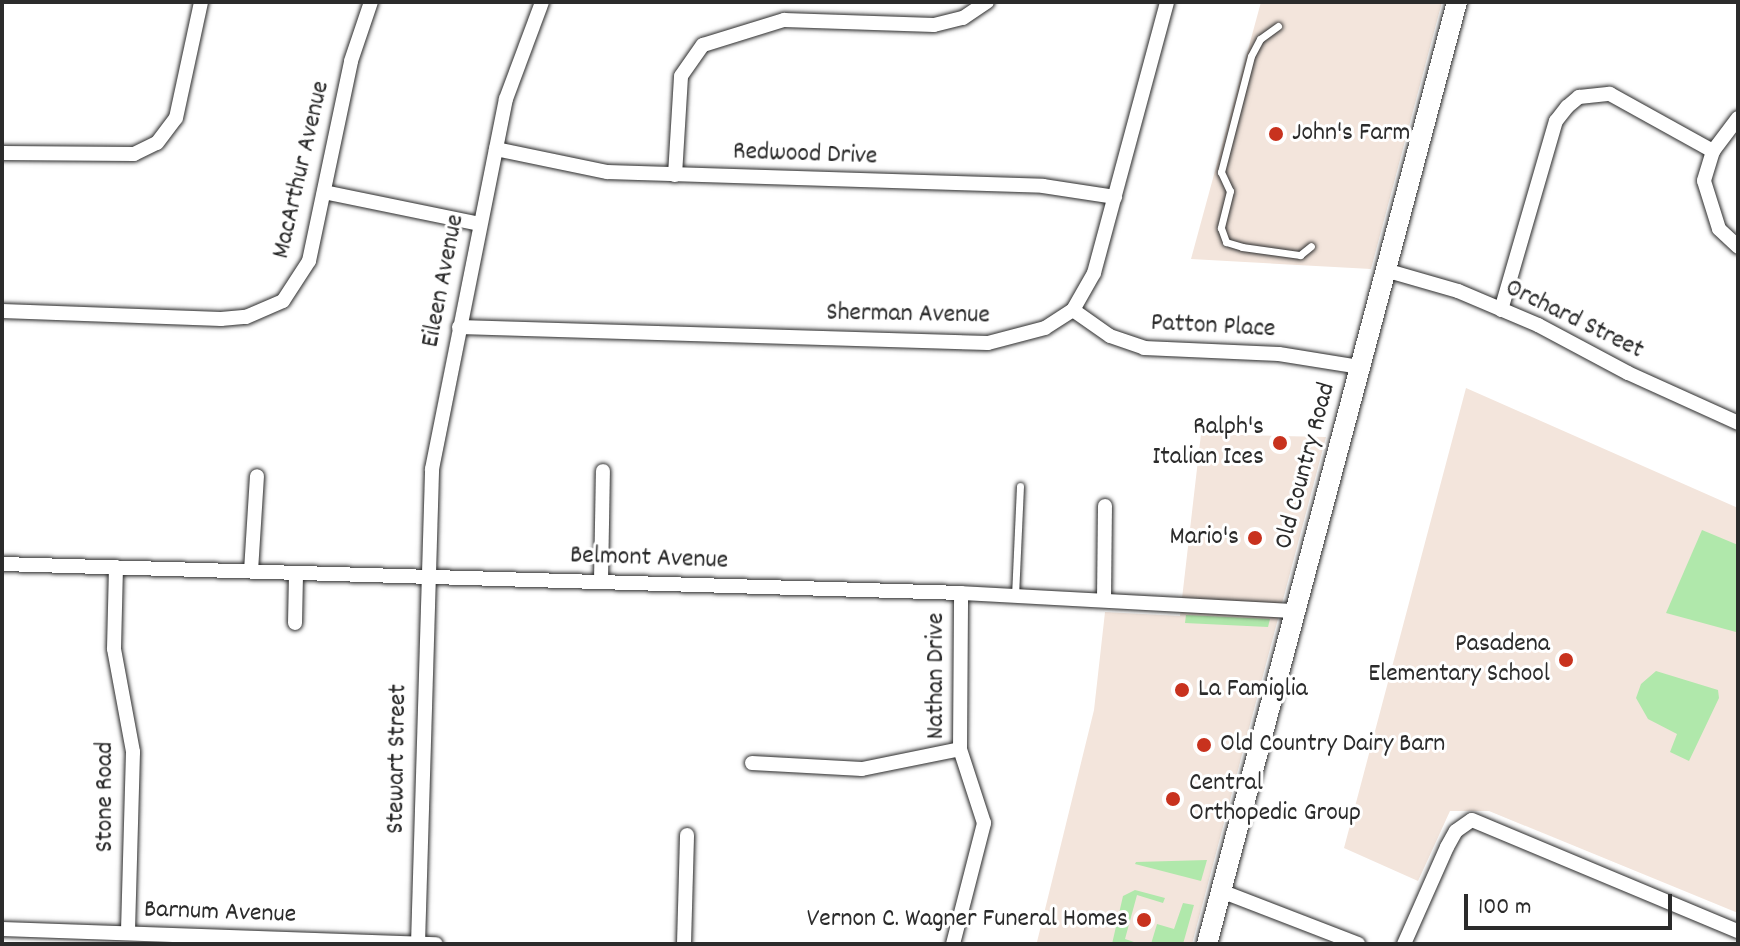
<!DOCTYPE html>
<html>
<head>
<meta charset="utf-8">
<style>
	body { margin:0 }
	#map { position:relative; width:1740px; height:946px; overflow:hidden; background:#fff; font-family:Dekko,sans-serif }
	div>[style] { position:absolute }
	.built>* { inset:0; background:#f3e5dc }
	.green>* { inset:0; background:#b0e8ab }
	.roads { filter:drop-shadow(0 0 2px #2b2b2b) drop-shadow(0 0 2px #2b2b2b) }
	.lane>* { height:7px; margin:-3.5px; padding:0 3.5px; transform-origin:3.5px; border-radius:3.5px; background:#fff }
	.street>* { height:14px; margin:-7px; padding:0 7px; transform-origin:7px; border-radius:7px; background:#fff }
	.primary>* { height:20px; margin:-10px; padding:0 10px; transform-origin:10px; border-radius:10px; background:#fff }
	.dots>* { width:22px; height:22px; translate:-50% -50%; box-sizing:border-box; border:4px solid #fff; border-radius:50% }
	span { translate:-50% -50%; white-space:nowrap; text-align:center; line-height:1.15; -webkit-text-stroke:6px #fff; paint-order:stroke }
	.poi-label { font-size:26px; color:#2b2b2b }
	.left { translate:0 -50%; text-align:left }
	.right { translate:-100% -50%; text-align:right }
	.street-label { font-size:26px; color:#2b2b2b }
	.frame { position:absolute; inset:0; border:4px solid #2b2b2b; pointer-events:none }
	.scale { position:absolute; left:1464px; top:894px; width:208px; height:36px; box-sizing:border-box; border:4px solid #2b2b2b; border-top:0; padding-left:10px; font-size:24px; line-height:28px; white-space:nowrap; color:#2b2b2b; -webkit-text-stroke:6px #fff; paint-order:stroke }
</style>
</head>
<body>
<div id="map">
	<div class="built">
		<i style="clip-path:polygon(1261px 2px,1442px 2px,1371px 269px,1191px 259px)"></i>
		<i style="clip-path:polygon(1466px 388px,1738px 508px,1738px 913px,1489px 811px,1450px 811px,1418px 881px,1344px 848px)"></i>
		<i style="clip-path:polygon(1201px 434px,1326px 437px,1192px 944px,1037px 942px,1094px 710px,1105px 612px,1180px 616px)"></i>
	</div>
	<div class="green">
		<i style="clip-path:polygon(1702px 530px,1738px 545px,1736px 632px,1666px 613px)"></i>
		<i style="clip-path:polygon(1186px 615px,1270px 619px,1268px 627px,1185px 623px)"></i>
		<i style="clip-path:polygon(1656px 671px,1718px 690px,1719px 698px,1689px 761px,1670px 752px,1677px 734px,1648px 719px,1636px 698px,1641px 684px)"></i>
		<i style="clip-path:polygon(1207px 860px,1201px 881px,1135px 864px,1136px 862px)"></i>
		<i style="clip-path:polygon(1135px 890px,1165px 898px,1163px 903px,1137px 895px,1125px 939px,1140px 944px,1112px 944px,1123px 896px)"></i>
		<i style="clip-path:polygon(1183px 903px,1194px 905px,1183px 944px,1151px 944px,1157px 924px,1174px 929px)"></i>
	</div>
	<div class="roads">
		<div class="lane">
			<i style="left:1278px;top:26px;width:22px;rotate:144deg"></i>
			<i style="left:1260px;top:39px;width:19px;rotate:118deg"></i>
			<i style="left:1251px;top:56px;width:120px;rotate:104.5deg"></i>
			<i style="left:1221px;top:172px;width:21px;rotate:65deg"></i>
			<i style="left:1230px;top:191px;width:38px;rotate:104deg"></i>
			<i style="left:1221px;top:228px;width:15px;rotate:70deg"></i>
			<i style="left:1226px;top:242px;width:17px;rotate:17deg"></i>
			<i style="left:1242px;top:247px;width:59px;rotate:7.9deg"></i>
			<i style="left:1300px;top:255px;width:14px;rotate:-39deg"></i>
			<i style="left:1015px;top:596px;width:110px;rotate:-87.4deg"></i>
		</div>
		<div class="street">
			<i style="left:1738px;top:118px;width:41px;rotate:127.1deg"></i>
			<i style="left:1713px;top:151px;width:31px;rotate:107deg"></i>
			<i style="left:1704px;top:181px;width:50px;rotate:72.6deg"></i>
			<i style="left:1719px;top:229px;width:26px;rotate:43deg"></i>
			<i style="left:496px;top:149px;width:113px;rotate:11.7deg"></i>
			<i style="left:607px;top:172px;width:436px;rotate:1.8deg"></i>
			<i style="left:1043px;top:186px;width:73px;rotate:8.7deg"></i>
			<i style="left:2px;top:153px;width:132px;rotate:0.4deg"></i>
			<i style="left:134px;top:154px;width:25px;rotate:-26deg"></i>
			<i style="left:157px;top:143px;width:31px;rotate:-53deg"></i>
			<i style="left:176px;top:118px;width:119px;rotate:-77.8deg"></i>
			<i style="left:675px;top:175px;width:99px;rotate:-86.5deg"></i>
			<i style="left:681px;top:76px;width:38px;rotate:-55deg"></i>
			<i style="left:703px;top:45px;width:85px;rotate:-17.2deg"></i>
			<i style="left:784px;top:20px;width:150px;rotate:1.9deg"></i>
			<i style="left:934px;top:25px;width:30px;rotate:-14deg"></i>
			<i style="left:963px;top:18px;width:29px;rotate:-34deg"></i>
			<i style="left:324px;top:192px;width:159px;rotate:11.6deg"></i>
			<i style="left:1385px;top:270px;width:76px;rotate:16deg"></i>
			<i style="left:1458px;top:291px;width:87px;rotate:23deg"></i>
			<i style="left:1538px;top:325px;width:102px;rotate:28.1deg"></i>
			<i style="left:1628px;top:373px;width:121px;rotate:24.4deg"></i>
			<i style="left:1073px;top:310px;width:45px;rotate:35.1deg"></i>
			<i style="left:1110px;top:336px;width:36px;rotate:19deg"></i>
			<i style="left:1144px;top:348px;width:135px;rotate:2.5deg"></i>
			<i style="left:1279px;top:354px;width:81px;rotate:9.2deg"></i>
			<i style="left:1501px;top:310px;width:197px;rotate:-73.8deg"></i>
			<i style="left:1556px;top:121px;width:18px;rotate:-52deg"></i>
			<i style="left:1567px;top:107px;width:16px;rotate:-40deg"></i>
			<i style="left:1579px;top:97px;width:31px;rotate:-6deg"></i>
			<i style="left:1610px;top:94px;width:118px;rotate:29deg"></i>
			<i style="left:2px;top:311px;width:219px;rotate:2.1deg"></i>
			<i style="left:221px;top:319px;width:25px;rotate:-5deg"></i>
			<i style="left:246px;top:317px;width:40px;rotate:-23.4deg"></i>
			<i style="left:283px;top:301px;width:48px;rotate:-57deg"></i>
			<i style="left:309px;top:261px;width:204px;rotate:-78.1deg"></i>
			<i style="left:351px;top:61px;width:62px;rotate:-71.3deg"></i>
			<i style="left:459px;top:327px;width:529px;rotate:1.73deg"></i>
			<i style="left:988px;top:343px;width:59px;rotate:-14.7deg"></i>
			<i style="left:1045px;top:328px;width:33px;rotate:-33deg"></i>
			<i style="left:1073px;top:310px;width:43px;rotate:-60.4deg"></i>
			<i style="left:1094px;top:273px;width:281px;rotate:-74.9deg"></i>
			<i style="left:2px;top:564px;width:959px;rotate:1.73deg"></i>
			<i style="left:961px;top:593px;width:334px;rotate:3.1deg"></i>
			<i style="left:116px;top:567px;width:82px;rotate:91.4deg"></i>
			<i style="left:114px;top:649px;width:105px;rotate:79.5deg"></i>
			<i style="left:133px;top:752px;width:181px;rotate:91.6deg"></i>
			<i style="left:251px;top:571px;width:95px;rotate:-86.4deg"></i>
			<i style="left:601px;top:581px;width:110px;rotate:-89deg"></i>
			<i style="left:1104px;top:600px;width:94px;rotate:-89.4deg"></i>
			<i style="left:295px;top:623px;width:49px;rotate:-88.8deg"></i>
			<i style="left:752px;top:763px;width:110px;rotate:3.1deg"></i>
			<i style="left:862px;top:769px;width:100px;rotate:-11.5deg"></i>
			<i style="left:1221px;top:891px;width:147px;rotate:21.1deg"></i>
			<i style="left:2px;top:929px;width:434px;rotate:2deg"></i>
			<i style="left:418px;top:944px;width:475px;rotate:-88.3deg"></i>
			<i style="left:432px;top:469px;width:377px;rotate:-78.7deg"></i>
			<i style="left:506px;top:99px;width:103px;rotate:-69.6deg"></i>
			<i style="left:684px;top:944px;width:109px;rotate:-88.4deg"></i>
			<i style="left:953px;top:944px;width:125px;rotate:-75.6deg"></i>
			<i style="left:984px;top:823px;width:78px;rotate:-108deg"></i>
			<i style="left:960px;top:749px;width:156px;rotate:-89.6deg"></i>
			<i style="left:1404px;top:944px;width:106px;rotate:-66.1deg"></i>
			<i style="left:1447px;top:847px;width:18px;rotate:-61deg"></i>
			<i style="left:1456px;top:831px;width:19px;rotate:-35deg"></i>
			<i style="left:1472px;top:820px;width:288px;rotate:22.7deg"></i>
		</div>
		<div class="primary">
			<i style="left:1207px;top:944px;width:975px;rotate:-75.14deg"></i>
		</div>
	</div>
	<div class="dots">
		<i style="left:1276px;top:134px;background:#c8321e"></i>
		<i style="left:1280px;top:443px;background:#c8321e"></i>
		<i style="left:1255px;top:538px;background:#c8321e"></i>
		<i style="left:1566px;top:660px;background:#c8321e"></i>
		<i style="left:1182px;top:690px;background:#c8321e"></i>
		<i style="left:1204px;top:745px;background:#c8321e"></i>
		<i style="left:1173px;top:799px;background:#c8321e"></i>
		<i style="left:1144px;top:920px;background:#c8321e"></i>
	</div>
	<div class="poi-label">
		<span class="left" style="left:1292px;top:134px">John's Farm</span>
		<span class="right" style="left:1264px;top:443px">Ralph's<br>Italian Ices</span>
		<span class="right" style="left:1239px;top:538px">Mario's</span>
		<span class="right" style="left:1550px;top:660px">Pasadena<br>Elementary School</span>
		<span class="left" style="left:1198px;top:690px">La Famiglia</span>
		<span class="left" style="left:1220px;top:745px">Old Country Dairy Barn</span>
		<span class="left" style="left:1189px;top:799px">Central<br>Orthopedic Group</span>
		<span class="right" style="left:1128px;top:920px">Vernon C. Wagner Funeral Homes</span>
	</div>
	<div class="street-label">
		<span style="left:805px;top:155px;rotate:2deg">Redwood Drive</span>
		<span style="left:302px;top:170px;rotate:-77deg">MacArthur Avenue</span>
		<span style="left:444px;top:281px;rotate:-79deg">Eileen Avenue</span>
		<span style="left:908px;top:315px;rotate:1deg">Sherman Avenue</span>
		<span style="left:1574px;top:320px;rotate:26deg">Orchard Street</span>
		<span style="left:1213px;top:327px;rotate:3deg">Patton Place</span>
		<span style="left:1306px;top:466px;rotate:-75deg">Old Country Road</span>
		<span style="left:649px;top:559px;rotate:2deg">Belmont Avenue</span>
		<span style="left:937px;top:676px;rotate:-90deg">Nathan Drive</span>
		<span style="left:398px;top:759px;rotate:-89deg">Stewart Street</span>
		<span style="left:106px;top:797px;rotate:-90deg">Stone Road</span>
		<span style="left:220px;top:913px;rotate:2deg">Barnum Avenue</span>
	</div>
	<div class="frame"></div>
	<div class="scale">100 m</div>
</div>
</body>
</html>
